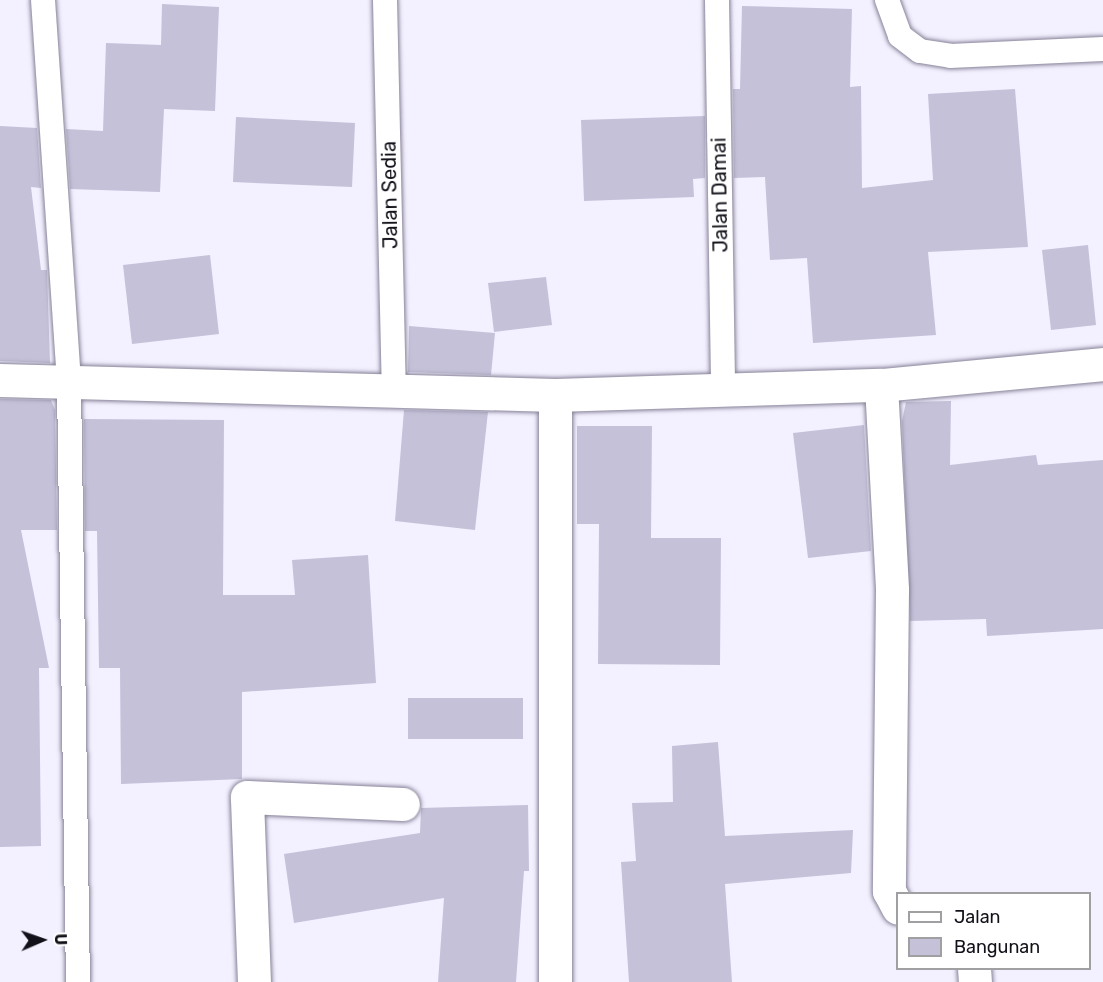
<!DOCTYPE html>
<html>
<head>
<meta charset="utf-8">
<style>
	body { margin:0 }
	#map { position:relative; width:1103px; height:982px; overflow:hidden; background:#f3f0ff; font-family:Rubik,sans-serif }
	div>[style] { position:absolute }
	.building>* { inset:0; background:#c4c1d9 }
	.roads { filter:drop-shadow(0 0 2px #878298) drop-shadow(0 0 2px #878298) }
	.lane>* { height:24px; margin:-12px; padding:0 12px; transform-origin:12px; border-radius:12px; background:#fff }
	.street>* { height:33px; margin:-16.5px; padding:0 16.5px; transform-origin:16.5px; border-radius:16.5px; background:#fff }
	span { translate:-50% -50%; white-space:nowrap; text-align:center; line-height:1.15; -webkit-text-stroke:6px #fff; paint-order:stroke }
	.street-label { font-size:20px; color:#121119 }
	.legend { position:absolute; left:896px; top:892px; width:195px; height:78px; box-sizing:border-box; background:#fff; border:2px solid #a0a0a3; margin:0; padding:8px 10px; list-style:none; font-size:18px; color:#121119 }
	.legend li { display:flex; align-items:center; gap:12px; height:30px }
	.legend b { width:30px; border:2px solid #a0a0a3 }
	.north { position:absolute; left:12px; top:910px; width:60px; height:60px; -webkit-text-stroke:4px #fff; paint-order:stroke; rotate:88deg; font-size:16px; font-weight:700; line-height:24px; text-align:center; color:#121119 }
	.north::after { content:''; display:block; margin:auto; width:21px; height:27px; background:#121119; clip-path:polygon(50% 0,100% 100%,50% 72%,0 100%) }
</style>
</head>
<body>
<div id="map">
	<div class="building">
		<i style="clip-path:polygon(162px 4px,219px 7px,215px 111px,164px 109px,160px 192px,70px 189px,66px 129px,103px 131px,106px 43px,161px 45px)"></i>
		<i style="clip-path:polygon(742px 6px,852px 9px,850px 87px,861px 86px,862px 188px,933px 180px,928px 94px,1015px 89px,1028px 247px,928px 252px,936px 335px,813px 343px,807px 258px,770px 260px,765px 177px,734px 178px,733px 89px,740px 89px)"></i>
		<i style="clip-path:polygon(705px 116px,705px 178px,693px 179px,694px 197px,584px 201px,581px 120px)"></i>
		<i style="clip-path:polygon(236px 117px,355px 123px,352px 187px,233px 182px)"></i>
		<i style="clip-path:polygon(0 126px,37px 128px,41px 188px,31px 187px,41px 270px,47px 270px,50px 363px,0 361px)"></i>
		<i style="clip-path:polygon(1088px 245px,1096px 325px,1051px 330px,1042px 250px)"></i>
		<i style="clip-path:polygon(210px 255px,219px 334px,132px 344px,123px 265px)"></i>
		<i style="clip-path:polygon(546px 277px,552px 325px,494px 332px,488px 283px)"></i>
		<i style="clip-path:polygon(409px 326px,495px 333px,491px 375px,408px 372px)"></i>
		<i style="clip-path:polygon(0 399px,51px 400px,55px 410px,57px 530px,21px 530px,49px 668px,39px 668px,41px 846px,0 847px)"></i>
		<i style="clip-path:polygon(951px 401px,950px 465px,1036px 455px,1038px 465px,1103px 460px,1103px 629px,987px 636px,986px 619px,910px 621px,902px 421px,906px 402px)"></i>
		<i style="clip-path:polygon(404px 410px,488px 412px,475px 530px,395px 521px)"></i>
		<i style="clip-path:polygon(84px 419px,224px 420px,223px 595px,295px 595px,292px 560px,368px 555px,376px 683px,242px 692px,242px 779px,121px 784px,120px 668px,99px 668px,97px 531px,85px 531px)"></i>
		<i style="clip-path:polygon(864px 425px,871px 551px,808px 558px,793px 433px)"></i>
		<i style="clip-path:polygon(577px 426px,652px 426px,651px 538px,721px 538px,720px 665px,598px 664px,599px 524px,577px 524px)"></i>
		<i style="clip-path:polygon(408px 698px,523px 698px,523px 739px,408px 739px)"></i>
		<i style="clip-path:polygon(718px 742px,725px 836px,853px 830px,851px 873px,725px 884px,732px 982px,629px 982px,621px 862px,636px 861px,632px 803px,673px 802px,672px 746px)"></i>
		<i style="clip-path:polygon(528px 805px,529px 871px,524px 871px,516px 982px,438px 982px,444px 898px,294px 923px,284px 854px,420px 833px,421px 808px)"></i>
	</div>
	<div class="roads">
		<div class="lane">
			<i style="left:43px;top:0;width:386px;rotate:86.1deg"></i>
			<i style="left:69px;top:385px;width:597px;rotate:89.14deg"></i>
			<i style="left:385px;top:0;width:389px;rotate:88.7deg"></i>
			<i style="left:717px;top:0;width:391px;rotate:89.1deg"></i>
			<i style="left:887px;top:0;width:38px;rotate:70deg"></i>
			<i style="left:900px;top:36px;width:25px;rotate:37deg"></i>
			<i style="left:920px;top:51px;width:30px;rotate:9deg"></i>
			<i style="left:950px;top:56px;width:153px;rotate:-2.6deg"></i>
		</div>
		<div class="street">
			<i style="left:0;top:380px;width:555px;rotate:1.55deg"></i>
			<i style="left:555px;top:395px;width:326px;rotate:-1.8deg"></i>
			<i style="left:881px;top:385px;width:223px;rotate:-5.4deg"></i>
			<i style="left:881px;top:385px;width:205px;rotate:86.9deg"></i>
			<i style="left:892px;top:590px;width:301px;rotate:90.6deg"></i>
			<i style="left:889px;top:891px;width:19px;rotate:62deg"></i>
			<i style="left:555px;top:395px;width:587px;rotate:90deg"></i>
			<i style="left:974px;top:968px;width:14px;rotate:86deg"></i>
			<i style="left:254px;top:982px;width:185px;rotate:-92.2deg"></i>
			<i style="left:247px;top:797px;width:156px;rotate:2.6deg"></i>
		</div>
	</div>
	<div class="street-label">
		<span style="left:390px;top:195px;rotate:-91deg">Jalan Sedia</span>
		<span style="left:720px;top:195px;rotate:-91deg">Jalan Damai</span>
	</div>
	<ul class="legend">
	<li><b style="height:8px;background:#fff"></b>Jalan</li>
	<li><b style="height:16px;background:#c4c1d9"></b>Bangunan</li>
	</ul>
	<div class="north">U</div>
</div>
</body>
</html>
